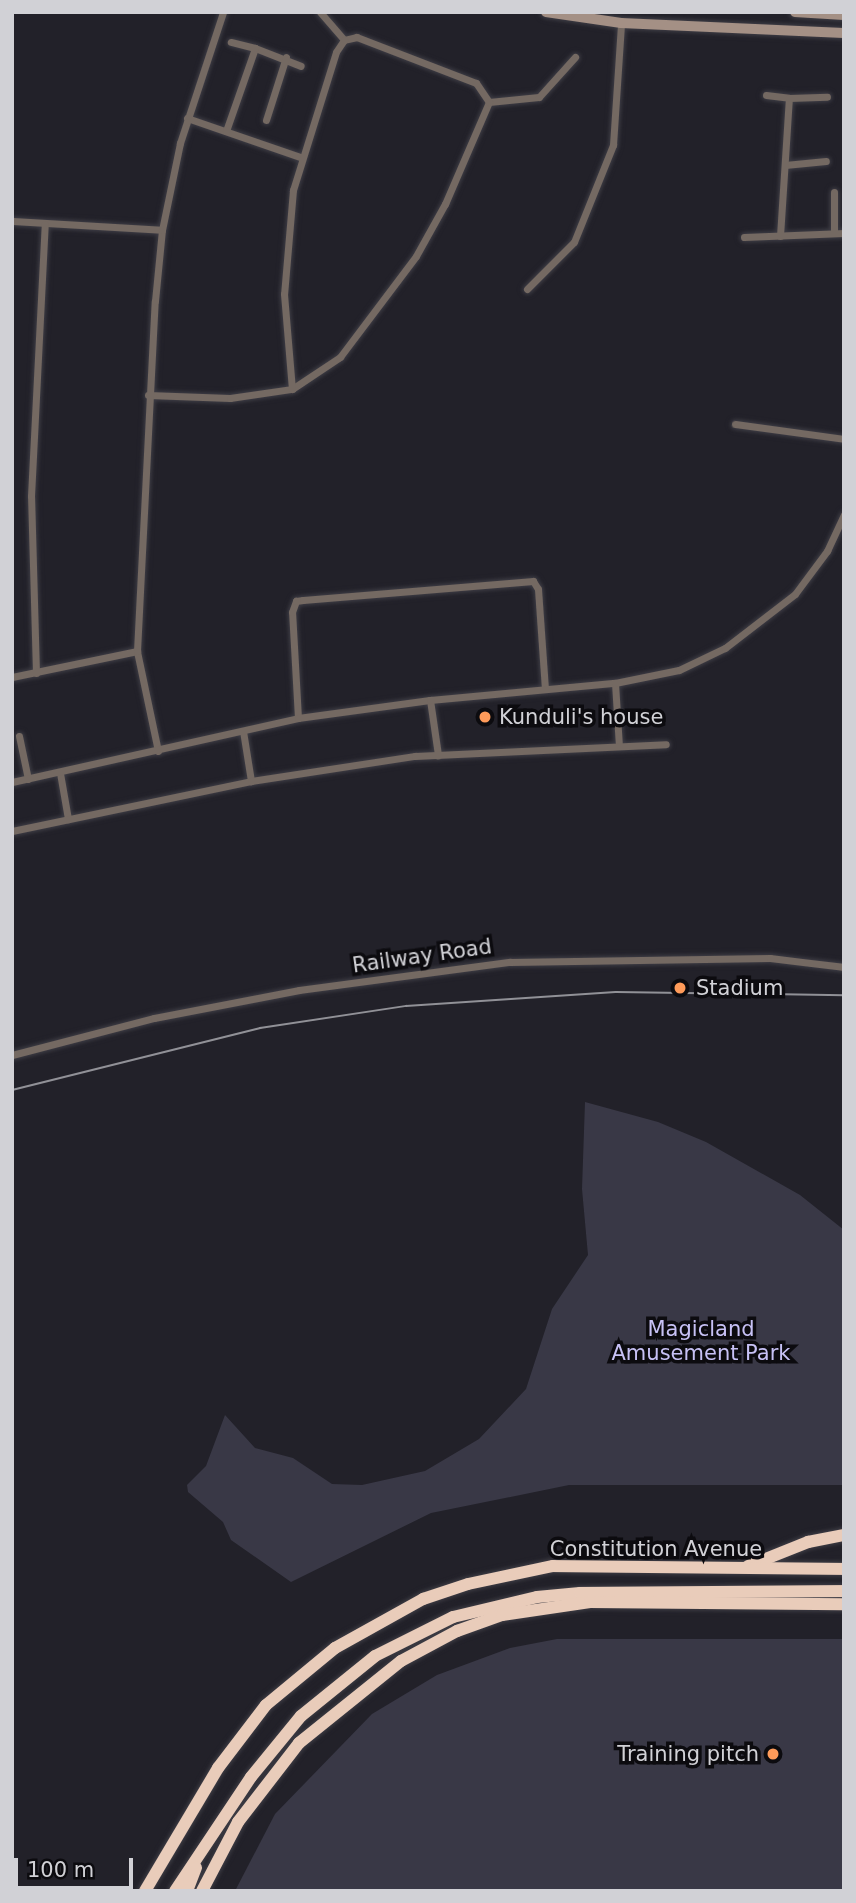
<!DOCTYPE html>
<html>
<head>
<meta charset="utf-8">
<style>
	body { margin:0 }
	#map { position:relative; width:856px; height:1903px; overflow:hidden; background:#222129; font-family:"DejaVu Sans",sans-serif }
	div>[style] { position:absolute }
	.green>* { inset:0; background:#393846 }
	.roads { filter:drop-shadow(0 0 2px #3e3d45) drop-shadow(0 0 2px #3e3d45) }
	.minor>* { height:7px; margin:-3.5px; padding:0 3.5px; transform-origin:3.5px; border-radius:3.5px; background:#746962 }
	.secondary>* { height:10px; margin:-5px; padding:0 5px; transform-origin:5px; border-radius:5px; background:#a49085 }
	.motorway>* { height:12px; margin:-6px; padding:0 6px; transform-origin:6px; border-radius:6px; background:#e9ccba }
	.tram>* { height:2px; margin:-1px; padding:0 1px; transform-origin:1px; border-radius:1px; background:#919197 }
	.dots>* { width:19px; height:19px; translate:-50% -50%; box-sizing:border-box; border:4px solid #0c0b0f; border-radius:50% }
	span { translate:-50% -50%; white-space:nowrap; text-align:center; line-height:1.15; -webkit-text-stroke:7px #0c0b0f; paint-order:stroke }
	.poi-label { font-size:21px; color:#d1d1d6 }
	.left { translate:0 -50%; text-align:left }
	.right { translate:-100% -50%; text-align:right }
	.street-label { font-size:21px; color:#d1d1d6 }
	.park-label { font-size:21px; color:#c7c1f5 }
	.frame { position:absolute; inset:0; border:14px solid #d1d1d6; pointer-events:none }
	.scale { position:absolute; left:14px; top:1858px; width:119px; height:32px; box-sizing:border-box; border:4px solid #d1d1d6; border-top:0; padding-left:9px; font-size:21px; line-height:24px; white-space:nowrap; color:#d1d1d6; -webkit-text-stroke:5px #0c0b0f; paint-order:stroke }
</style>
</head>
<body>
<div id="map">
	<div class="green">
		<i style="clip-path:polygon(585px 1102px,658px 1122px,706px 1142px,800px 1195px,844px 1230px,844px 1485px,569px 1485px,431px 1513px,291px 1582px,231px 1540px,223px 1522px,188px 1492px,187px 1485px,206px 1466px,225px 1415px,255px 1448px,293px 1458px,332px 1484px,362px 1485px,425px 1471px,479px 1439px,526px 1389px,552px 1309px,588px 1255px,582px 1189px)"></i>
		<i style="clip-path:polygon(557px 1639px,844px 1639px,844px 1891px,235px 1891px,275px 1814px,372px 1714px,437px 1675px,510px 1648px)"></i>
	</div>
	<div class="roads">
		<div class="minor">
			<i style="left:320px;top:12px;width:37px;rotate:49deg"></i>
			<i style="left:255px;top:48px;width:49px;rotate:21.4deg"></i>
			<i style="left:766px;top:95px;width:23px;rotate:7deg"></i>
			<i style="left:489px;top:102px;width:50px;rotate:-5.7deg"></i>
			<i style="left:539px;top:97px;width:54px;rotate:-48deg"></i>
			<i style="left:187px;top:118px;width:120px;rotate:19deg"></i>
			<i style="left:266px;top:120px;width:66px;rotate:-72.4deg"></i>
			<i style="left:226px;top:131px;width:88px;rotate:-70.7deg"></i>
			<i style="left:255px;top:48px;width:25px;rotate:-166deg"></i>
			<i style="left:785px;top:165px;width:41px;rotate:-5.6deg"></i>
			<i style="left:834px;top:192px;width:41px;rotate:90deg"></i>
			<i style="left:12px;top:221px;width:150px;rotate:3.4deg"></i>
			<i style="left:780px;top:236px;width:138px;rotate:-86.3deg"></i>
			<i style="left:789px;top:98px;width:38px;rotate:-2deg"></i>
			<i style="left:744px;top:237px;width:100px;rotate:-2.3deg"></i>
			<i style="left:527px;top:289px;width:66px;rotate:-45deg"></i>
			<i style="left:574px;top:242px;width:105px;rotate:-68.1deg"></i>
			<i style="left:613px;top:145px;width:122px;rotate:-86.2deg"></i>
			<i style="left:148px;top:395px;width:82px;rotate:2.1deg"></i>
			<i style="left:230px;top:398px;width:63px;rotate:-8.3deg"></i>
			<i style="left:292px;top:389px;width:58px;rotate:-33.7deg"></i>
			<i style="left:340px;top:357px;width:126px;rotate:-53deg"></i>
			<i style="left:416px;top:256px;width:60px;rotate:-60.9deg"></i>
			<i style="left:445px;top:204px;width:111px;rotate:-66.7deg"></i>
			<i style="left:489px;top:102px;width:23px;rotate:-124deg"></i>
			<i style="left:476px;top:83px;width:128px;rotate:-158.9deg"></i>
			<i style="left:357px;top:37px;width:13px;rotate:167deg"></i>
			<i style="left:344px;top:40px;width:14px;rotate:124deg"></i>
			<i style="left:336px;top:52px;width:145px;rotate:107.3deg"></i>
			<i style="left:293px;top:190px;width:104px;rotate:94.9deg"></i>
			<i style="left:284px;top:294px;width:95px;rotate:85.2deg"></i>
			<i style="left:735px;top:424px;width:110px;rotate:7.8deg"></i>
			<i style="left:36px;top:673px;width:177px;rotate:-91.6deg"></i>
			<i style="left:31px;top:496px;width:272px;rotate:-87.1deg"></i>
			<i style="left:12px;top:677px;width:128px;rotate:-11.7deg"></i>
			<i style="left:615px;top:683px;width:63px;rotate:86.4deg"></i>
			<i style="left:430px;top:700px;width:56px;rotate:81.7deg"></i>
			<i style="left:298px;top:718px;width:106px;rotate:-93.2deg"></i>
			<i style="left:292px;top:612px;width:12px;rotate:-70deg"></i>
			<i style="left:296px;top:601px;width:7px;rotate:-8deg"></i>
			<i style="left:303px;top:600px;width:231px;rotate:-4.7deg"></i>
			<i style="left:533px;top:581px;width:9px;rotate:58deg"></i>
			<i style="left:538px;top:589px;width:100px;rotate:86deg"></i>
			<i style="left:243px;top:731px;width:51px;rotate:80.9deg"></i>
			<i style="left:19px;top:736px;width:44px;rotate:78.2deg"></i>
			<i style="left:158px;top:751px;width:102px;rotate:-101.9deg"></i>
			<i style="left:137px;top:651px;width:350px;rotate:-87.1deg"></i>
			<i style="left:155px;top:301px;width:71px;rotate:-84.4deg"></i>
			<i style="left:162px;top:230px;width:89px;rotate:-78.3deg"></i>
			<i style="left:180px;top:143px;width:138px;rotate:-71.8deg"></i>
			<i style="left:60px;top:773px;width:47px;rotate:80.1deg"></i>
			<i style="left:12px;top:782px;width:293px;rotate:-12.6deg"></i>
			<i style="left:298px;top:718px;width:133px;rotate:-7.8deg"></i>
			<i style="left:430px;top:700px;width:186px;rotate:-5.3deg"></i>
			<i style="left:615px;top:683px;width:65px;rotate:-11.5deg"></i>
			<i style="left:679px;top:670px;width:51px;rotate:-25.6deg"></i>
			<i style="left:725px;top:648px;width:88px;rotate:-37.6deg"></i>
			<i style="left:795px;top:594px;width:54px;rotate:-53.3deg"></i>
			<i style="left:827px;top:551px;width:40px;rotate:-65deg"></i>
			<i style="left:12px;top:831px;width:244px;rotate:-11.8deg"></i>
			<i style="left:251px;top:781px;width:166px;rotate:-8.7deg"></i>
			<i style="left:415px;top:756px;width:251px;rotate:-2.7deg"></i>
			<i style="left:12px;top:1055px;width:147px;rotate:-14.6deg"></i>
			<i style="left:154px;top:1018px;width:148px;rotate:-10.9deg"></i>
			<i style="left:299px;top:990px;width:213px;rotate:-7.6deg"></i>
			<i style="left:510px;top:962px;width:260px;rotate:-0.9deg"></i>
			<i style="left:770px;top:958px;width:75px;rotate:6.9deg"></i>
		</div>
		<div class="secondary">
			<i style="left:546px;top:12px;width:76px;rotate:8.3deg"></i>
			<i style="left:621px;top:23px;width:223px;rotate:2.6deg"></i>
			<i style="left:795px;top:12px;width:49px;rotate:3.5deg"></i>
		</div>
		<div class="motorway">
			<i style="left:748px;top:1566px;width:65px;rotate:-21.8deg"></i>
			<i style="left:808px;top:1542px;width:37px;rotate:-11deg"></i>
			<i style="left:145px;top:1891px;width:143px;rotate:-59.3deg"></i>
			<i style="left:218px;top:1768px;width:79px;rotate:-52.7deg"></i>
			<i style="left:266px;top:1705px;width:89px;rotate:-39.6deg"></i>
			<i style="left:335px;top:1648px;width:101px;rotate:-29.1deg"></i>
			<i style="left:423px;top:1599px;width:47px;rotate:-18.4deg"></i>
			<i style="left:468px;top:1584px;width:87px;rotate:-12deg"></i>
			<i style="left:553px;top:1566px;width:291px;rotate:0.6deg"></i>
			<i style="left:175px;top:1891px;width:137px;rotate:-56.3deg"></i>
			<i style="left:251px;top:1777px;width:79px;rotate:-50.7deg"></i>
			<i style="left:301px;top:1716px;width:95px;rotate:-39deg"></i>
			<i style="left:375px;top:1656px;width:87px;rotate:-26.6deg"></i>
			<i style="left:453px;top:1617px;width:86px;rotate:-13.4deg"></i>
			<i style="left:537px;top:1597px;width:43px;rotate:-5.3deg"></i>
			<i style="left:580px;top:1593px;width:264px;rotate:-0.4deg"></i>
			<i style="left:187px;top:1891px;width:25px;rotate:-69deg"></i>
			<i style="left:202px;top:1891px;width:78px;rotate:-62.4deg"></i>
			<i style="left:238px;top:1822px;width:100px;rotate:-52.3deg"></i>
			<i style="left:299px;top:1743px;width:131px;rotate:-38.8deg"></i>
			<i style="left:401px;top:1661px;width:64px;rotate:-28.2deg"></i>
			<i style="left:457px;top:1631px;width:48px;rotate:-19.6deg"></i>
			<i style="left:502px;top:1615px;width:89px;rotate:-8.4deg"></i>
			<i style="left:590px;top:1602px;width:254px;rotate:0.5deg"></i>
		</div>
	</div>
	<div class="tram">
		<i style="left:12px;top:1090px;width:256px;rotate:-14deg"></i>
		<i style="left:260px;top:1028px;width:148px;rotate:-8.6deg"></i>
		<i style="left:406px;top:1006px;width:210px;rotate:-3.8deg"></i>
		<i style="left:616px;top:992px;width:228px;rotate:0.8deg"></i>
	</div>
	<div class="dots">
		<i style="left:485px;top:717px;background:#ff9b5a"></i>
		<i style="left:680px;top:988px;background:#ff9b5a"></i>
		<i style="left:773px;top:1754px;background:#ff9b5a"></i>
	</div>
	<div class="poi-label">
		<span class="left" style="left:499px;top:717px">Kunduli's house</span>
		<span class="left" style="left:696px;top:988px">Stadium</span>
		<span class="right" style="left:759px;top:1754px">Training pitch</span>
	</div>
	<div class="street-label">
		<span style="left:422px;top:956px;rotate:-8deg">Railway Road</span>
		<span style="left:656px;top:1549px">Constitution Avenue</span>
	</div>
	<div class="park-label">
		<span style="left:701px;top:1341px">Magicland<br>Amusement Park</span>
	</div>
	<div class="frame"></div>
	<div class="scale">100 m</div>
</div>
</body>
</html>
